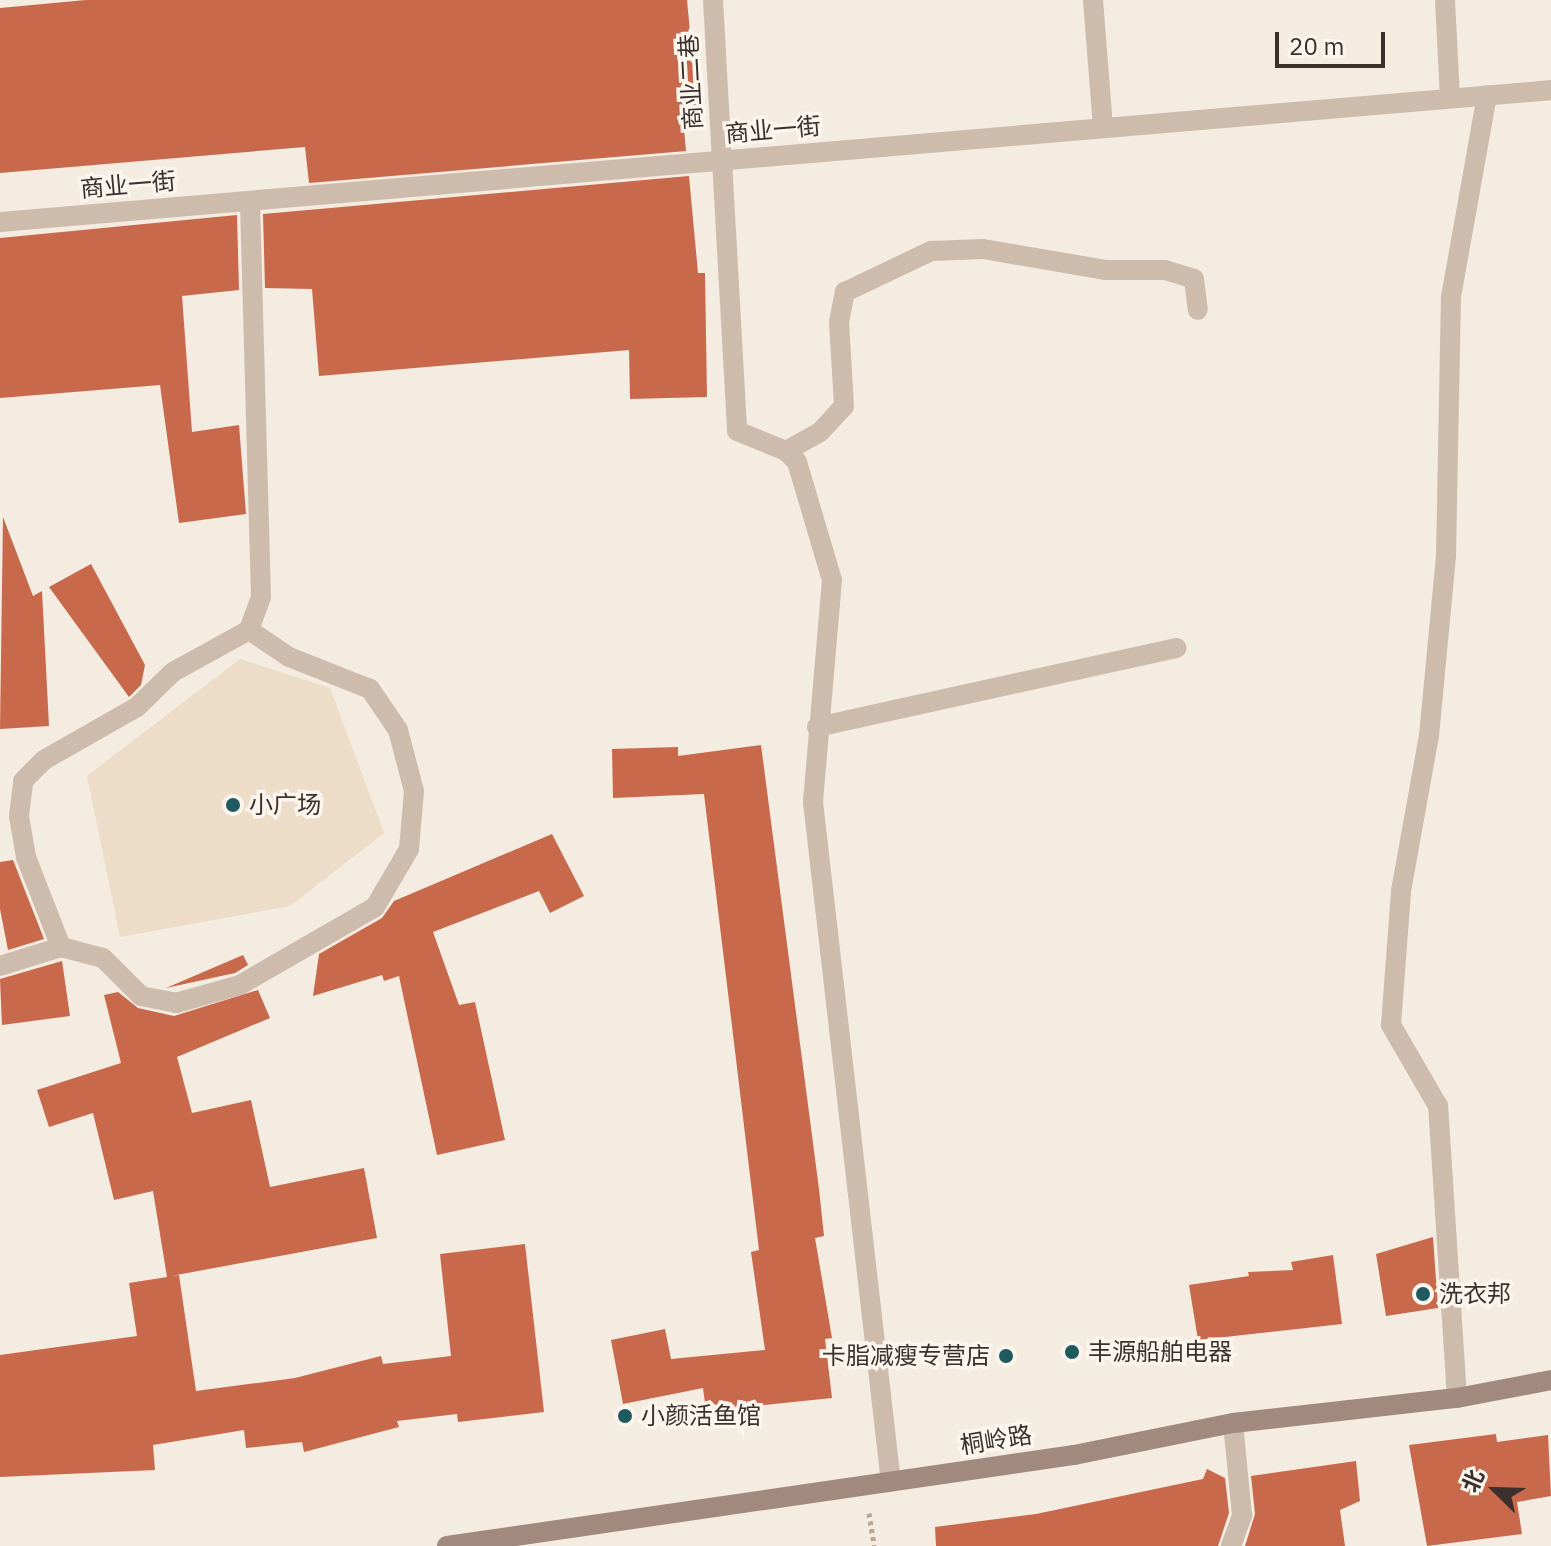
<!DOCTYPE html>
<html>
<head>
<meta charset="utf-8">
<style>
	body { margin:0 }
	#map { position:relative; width:1551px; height:1546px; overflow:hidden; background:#f4ebe1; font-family:"IBM Plex Sans","Noto Sans SC",sans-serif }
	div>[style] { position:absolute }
	.plaza>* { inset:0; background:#ecdcc8 }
	.building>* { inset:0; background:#c8694b }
	.path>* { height:5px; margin-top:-2.5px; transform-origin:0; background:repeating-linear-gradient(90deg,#b9a596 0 4px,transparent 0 8px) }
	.service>* { height:20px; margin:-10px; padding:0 10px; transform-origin:10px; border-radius:10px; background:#cdbbac }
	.minor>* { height:20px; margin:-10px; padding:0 10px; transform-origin:10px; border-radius:10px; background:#cdbbac }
	.secondary>* { height:20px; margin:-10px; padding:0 10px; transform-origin:10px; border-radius:10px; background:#a18a7d }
	.dots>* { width:22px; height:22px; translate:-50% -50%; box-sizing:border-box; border:4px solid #fbf5ee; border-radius:50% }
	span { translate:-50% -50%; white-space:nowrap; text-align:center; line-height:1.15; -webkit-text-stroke:7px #fbf5ee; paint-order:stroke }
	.street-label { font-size:24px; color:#3b302b }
	.poi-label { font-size:24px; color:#3b302b }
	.left { translate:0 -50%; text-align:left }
	.right { translate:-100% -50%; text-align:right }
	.north { position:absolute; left:1455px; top:1450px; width:80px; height:80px; -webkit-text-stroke:6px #fbf5ee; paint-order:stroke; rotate:293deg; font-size:22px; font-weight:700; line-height:32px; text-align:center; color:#3b302b }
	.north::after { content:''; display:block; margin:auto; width:28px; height:36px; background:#3b302b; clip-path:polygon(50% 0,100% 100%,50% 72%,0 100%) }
	.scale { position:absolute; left:1275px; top:32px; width:110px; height:36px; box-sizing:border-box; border:4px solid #3b302b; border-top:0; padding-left:10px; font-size:24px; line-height:28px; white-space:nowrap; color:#3b302b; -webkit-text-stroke:6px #fbf5ee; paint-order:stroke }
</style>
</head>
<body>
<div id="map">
	<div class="plaza">
		<i style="clip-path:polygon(240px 659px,330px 688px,384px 833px,290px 906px,120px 937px,87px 776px)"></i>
	</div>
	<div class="building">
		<i style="clip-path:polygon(86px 0,687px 0,698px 117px,683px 118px,686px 151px,309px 183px,305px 147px,0 173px,0 8px)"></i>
		<i style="clip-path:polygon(689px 176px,698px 273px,705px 273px,707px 397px,630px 399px,629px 350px,319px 376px,312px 289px,265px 288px,263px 214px)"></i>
		<i style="clip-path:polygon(237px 215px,239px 290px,182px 296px,192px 432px,239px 425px,246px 514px,179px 523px,160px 385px,0 398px,0 238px)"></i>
		<i style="clip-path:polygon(3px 517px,33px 596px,42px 591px,49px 726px,0 729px)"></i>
		<i style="clip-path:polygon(91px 564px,145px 665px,141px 685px,129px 697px,49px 587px)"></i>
		<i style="clip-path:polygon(761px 745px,819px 1189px,824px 1236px,815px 1238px,832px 1338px,825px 1339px,832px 1398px,706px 1411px,703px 1388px,623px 1404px,611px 1340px,665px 1329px,671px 1359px,765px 1350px,751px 1252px,759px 1250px,704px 794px,613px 798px,612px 749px,678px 747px,678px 756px)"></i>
		<i style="clip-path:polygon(552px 834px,584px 896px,550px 913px,539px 891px,433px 932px,459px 1005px,475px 1002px,505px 1140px,437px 1155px,399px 976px,384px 981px,382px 975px,313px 996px,319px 954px,382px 918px,394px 901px)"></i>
		<i style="clip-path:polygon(13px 860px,44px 939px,8px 950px,0 909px,0 862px)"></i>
		<i style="clip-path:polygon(243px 955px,248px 965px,235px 973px,166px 988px)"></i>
		<i style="clip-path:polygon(62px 961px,70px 1016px,2px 1025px,0 979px)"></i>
		<i style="clip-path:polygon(258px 990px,270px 1018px,177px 1057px,192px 1113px,251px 1100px,270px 1187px,364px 1168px,377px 1238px,171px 1276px,179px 1275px,196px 1391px,295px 1378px,381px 1356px,383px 1364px,451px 1356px,440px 1254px,525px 1244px,544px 1412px,458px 1422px,457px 1414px,397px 1421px,399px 1427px,304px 1452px,302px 1442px,246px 1448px,244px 1430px,153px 1445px,155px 1470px,0 1477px,0 1355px,137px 1336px,129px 1283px,167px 1277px,153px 1191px,114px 1200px,93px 1113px,49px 1127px,37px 1090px,121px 1063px,104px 995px,118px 992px,138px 1008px,174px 1016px)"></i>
		<i style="clip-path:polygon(1433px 1237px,1438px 1308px,1386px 1316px,1376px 1254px)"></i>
		<i style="clip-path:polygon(1333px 1255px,1342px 1324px,1198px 1340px,1189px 1285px,1249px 1276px,1248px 1272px,1293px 1270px,1291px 1262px)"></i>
		<i style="clip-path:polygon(1496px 1434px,1497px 1442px,1548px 1435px,1551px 1496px,1517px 1502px,1522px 1534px,1427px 1546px,1409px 1445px)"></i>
		<i style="clip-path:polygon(1356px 1461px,1360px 1501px,1340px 1510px,1345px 1546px,1245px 1546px,1255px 1514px,1251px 1476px)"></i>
		<i style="clip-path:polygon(1207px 1469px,1225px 1478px,1229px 1513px,1218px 1546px,936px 1546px,935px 1527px,1036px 1514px,1203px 1479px)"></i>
	</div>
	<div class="path">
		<i style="left:869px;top:1513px;width:33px;rotate:81deg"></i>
	</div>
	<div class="service">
		<i style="left:1093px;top:0;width:128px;rotate:85.5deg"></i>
		<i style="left:1445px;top:0;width:98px;rotate:87.1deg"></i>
		<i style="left:722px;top:160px;width:271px;rotate:86.8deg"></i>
		<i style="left:737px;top:431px;width:53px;rotate:22.2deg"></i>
		<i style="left:786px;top:451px;width:16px;rotate:45deg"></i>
		<i style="left:797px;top:462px;width:123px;rotate:73.5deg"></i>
		<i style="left:832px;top:580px;width:223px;rotate:94.9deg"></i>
		<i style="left:813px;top:802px;width:684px;rotate:83.46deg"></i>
		<i style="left:786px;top:451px;width:39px;rotate:-29deg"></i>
		<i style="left:820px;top:432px;width:35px;rotate:-47deg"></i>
		<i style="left:844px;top:406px;width:84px;rotate:-93.4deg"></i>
		<i style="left:839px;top:322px;width:31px;rotate:-79deg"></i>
		<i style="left:845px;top:292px;width:95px;rotate:-25.5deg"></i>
		<i style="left:931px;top:251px;width:52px;rotate:-2.2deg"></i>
		<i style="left:983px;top:249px;width:125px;rotate:9.7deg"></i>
		<i style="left:1106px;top:270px;width:59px"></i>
		<i style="left:1165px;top:270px;width:30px;rotate:17deg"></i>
		<i style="left:1194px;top:279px;width:31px;rotate:83deg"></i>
		<i style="left:817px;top:727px;width:368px;rotate:-12.4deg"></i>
		<i style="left:61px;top:947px;width:43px;rotate:14.7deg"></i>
		<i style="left:103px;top:958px;width:54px;rotate:45deg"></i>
		<i style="left:141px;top:996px;width:36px;rotate:11deg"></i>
		<i style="left:176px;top:1003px;width:66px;rotate:-15.7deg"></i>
		<i style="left:240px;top:985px;width:156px;rotate:-30deg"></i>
		<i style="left:375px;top:907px;width:67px;rotate:-59.6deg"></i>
		<i style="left:409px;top:849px;width:58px;rotate:-85.1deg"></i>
		<i style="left:414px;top:791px;width:63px;rotate:-104.7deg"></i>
		<i style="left:398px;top:730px;width:50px;rotate:-124.3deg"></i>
		<i style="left:370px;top:689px;width:87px;rotate:-158.4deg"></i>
		<i style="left:289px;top:657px;width:48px;rotate:-146deg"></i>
		<i style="left:0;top:966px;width:64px;rotate:-17.3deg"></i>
		<i style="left:61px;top:947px;width:97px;rotate:-111.3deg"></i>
		<i style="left:26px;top:857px;width:42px;rotate:-99.7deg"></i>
		<i style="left:19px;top:816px;width:35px;rotate:-83deg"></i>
		<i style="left:23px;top:781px;width:30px;rotate:-45deg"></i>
		<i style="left:44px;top:760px;width:107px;rotate:-29.7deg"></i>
		<i style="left:137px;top:707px;width:50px;rotate:-44.2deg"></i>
		<i style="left:173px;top:672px;width:87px;rotate:-28.9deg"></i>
		<i style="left:249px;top:630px;width:35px;rotate:-70deg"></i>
		<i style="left:261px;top:597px;width:396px;rotate:-91.6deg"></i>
		<i style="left:1457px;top:1398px;width:293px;rotate:-93.7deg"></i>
		<i style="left:1438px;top:1106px;width:94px;rotate:-120.1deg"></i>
		<i style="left:1391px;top:1025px;width:134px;rotate:-85.7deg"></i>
		<i style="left:1401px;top:891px;width:158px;rotate:-79.8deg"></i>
		<i style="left:1429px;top:736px;width:182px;rotate:-84.6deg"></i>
		<i style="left:1446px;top:555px;width:258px;rotate:-88.9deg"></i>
		<i style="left:1451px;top:297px;width:205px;rotate:-79.9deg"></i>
		<i style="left:1231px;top:1546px;width:33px;rotate:-70deg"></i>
		<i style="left:1242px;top:1515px;width:92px;rotate:-95.6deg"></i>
	</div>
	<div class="minor">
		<i style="left:713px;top:0;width:160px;rotate:86.8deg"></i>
		<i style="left:0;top:222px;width:1557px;rotate:-4.86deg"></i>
	</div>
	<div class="secondary">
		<i style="left:447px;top:1546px;width:634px;rotate:-8.26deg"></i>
		<i style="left:1074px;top:1455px;width:162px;rotate:-11.4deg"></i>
		<i style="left:1233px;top:1423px;width:225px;rotate:-6.4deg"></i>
		<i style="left:1457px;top:1398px;width:96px;rotate:-10.8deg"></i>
	</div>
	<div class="dots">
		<i style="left:233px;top:805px;background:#1f5a5e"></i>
		<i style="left:1423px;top:1294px;background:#1f5a5e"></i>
		<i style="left:1072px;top:1352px;background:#1f5a5e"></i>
		<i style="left:1006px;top:1356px;background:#1f5a5e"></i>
		<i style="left:625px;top:1416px;background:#1f5a5e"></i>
	</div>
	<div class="street-label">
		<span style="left:691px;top:82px;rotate:-93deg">商业二巷</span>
		<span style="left:773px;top:130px;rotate:-5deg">商业一街</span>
		<span style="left:128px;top:185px;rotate:-5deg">商业一街</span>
		<span style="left:996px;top:1440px;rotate:-9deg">桐岭路</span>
	</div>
	<div class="poi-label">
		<span class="left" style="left:249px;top:805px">小广场</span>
		<span class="left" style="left:1439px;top:1294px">洗衣邦</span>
		<span class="left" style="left:1088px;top:1352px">丰源船舶电器</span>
		<span class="right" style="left:990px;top:1356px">卡脂减瘦专营店</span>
		<span class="left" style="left:641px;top:1416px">小颜活鱼馆</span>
	</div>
	<div class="north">北</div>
	<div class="scale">20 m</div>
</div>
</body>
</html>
